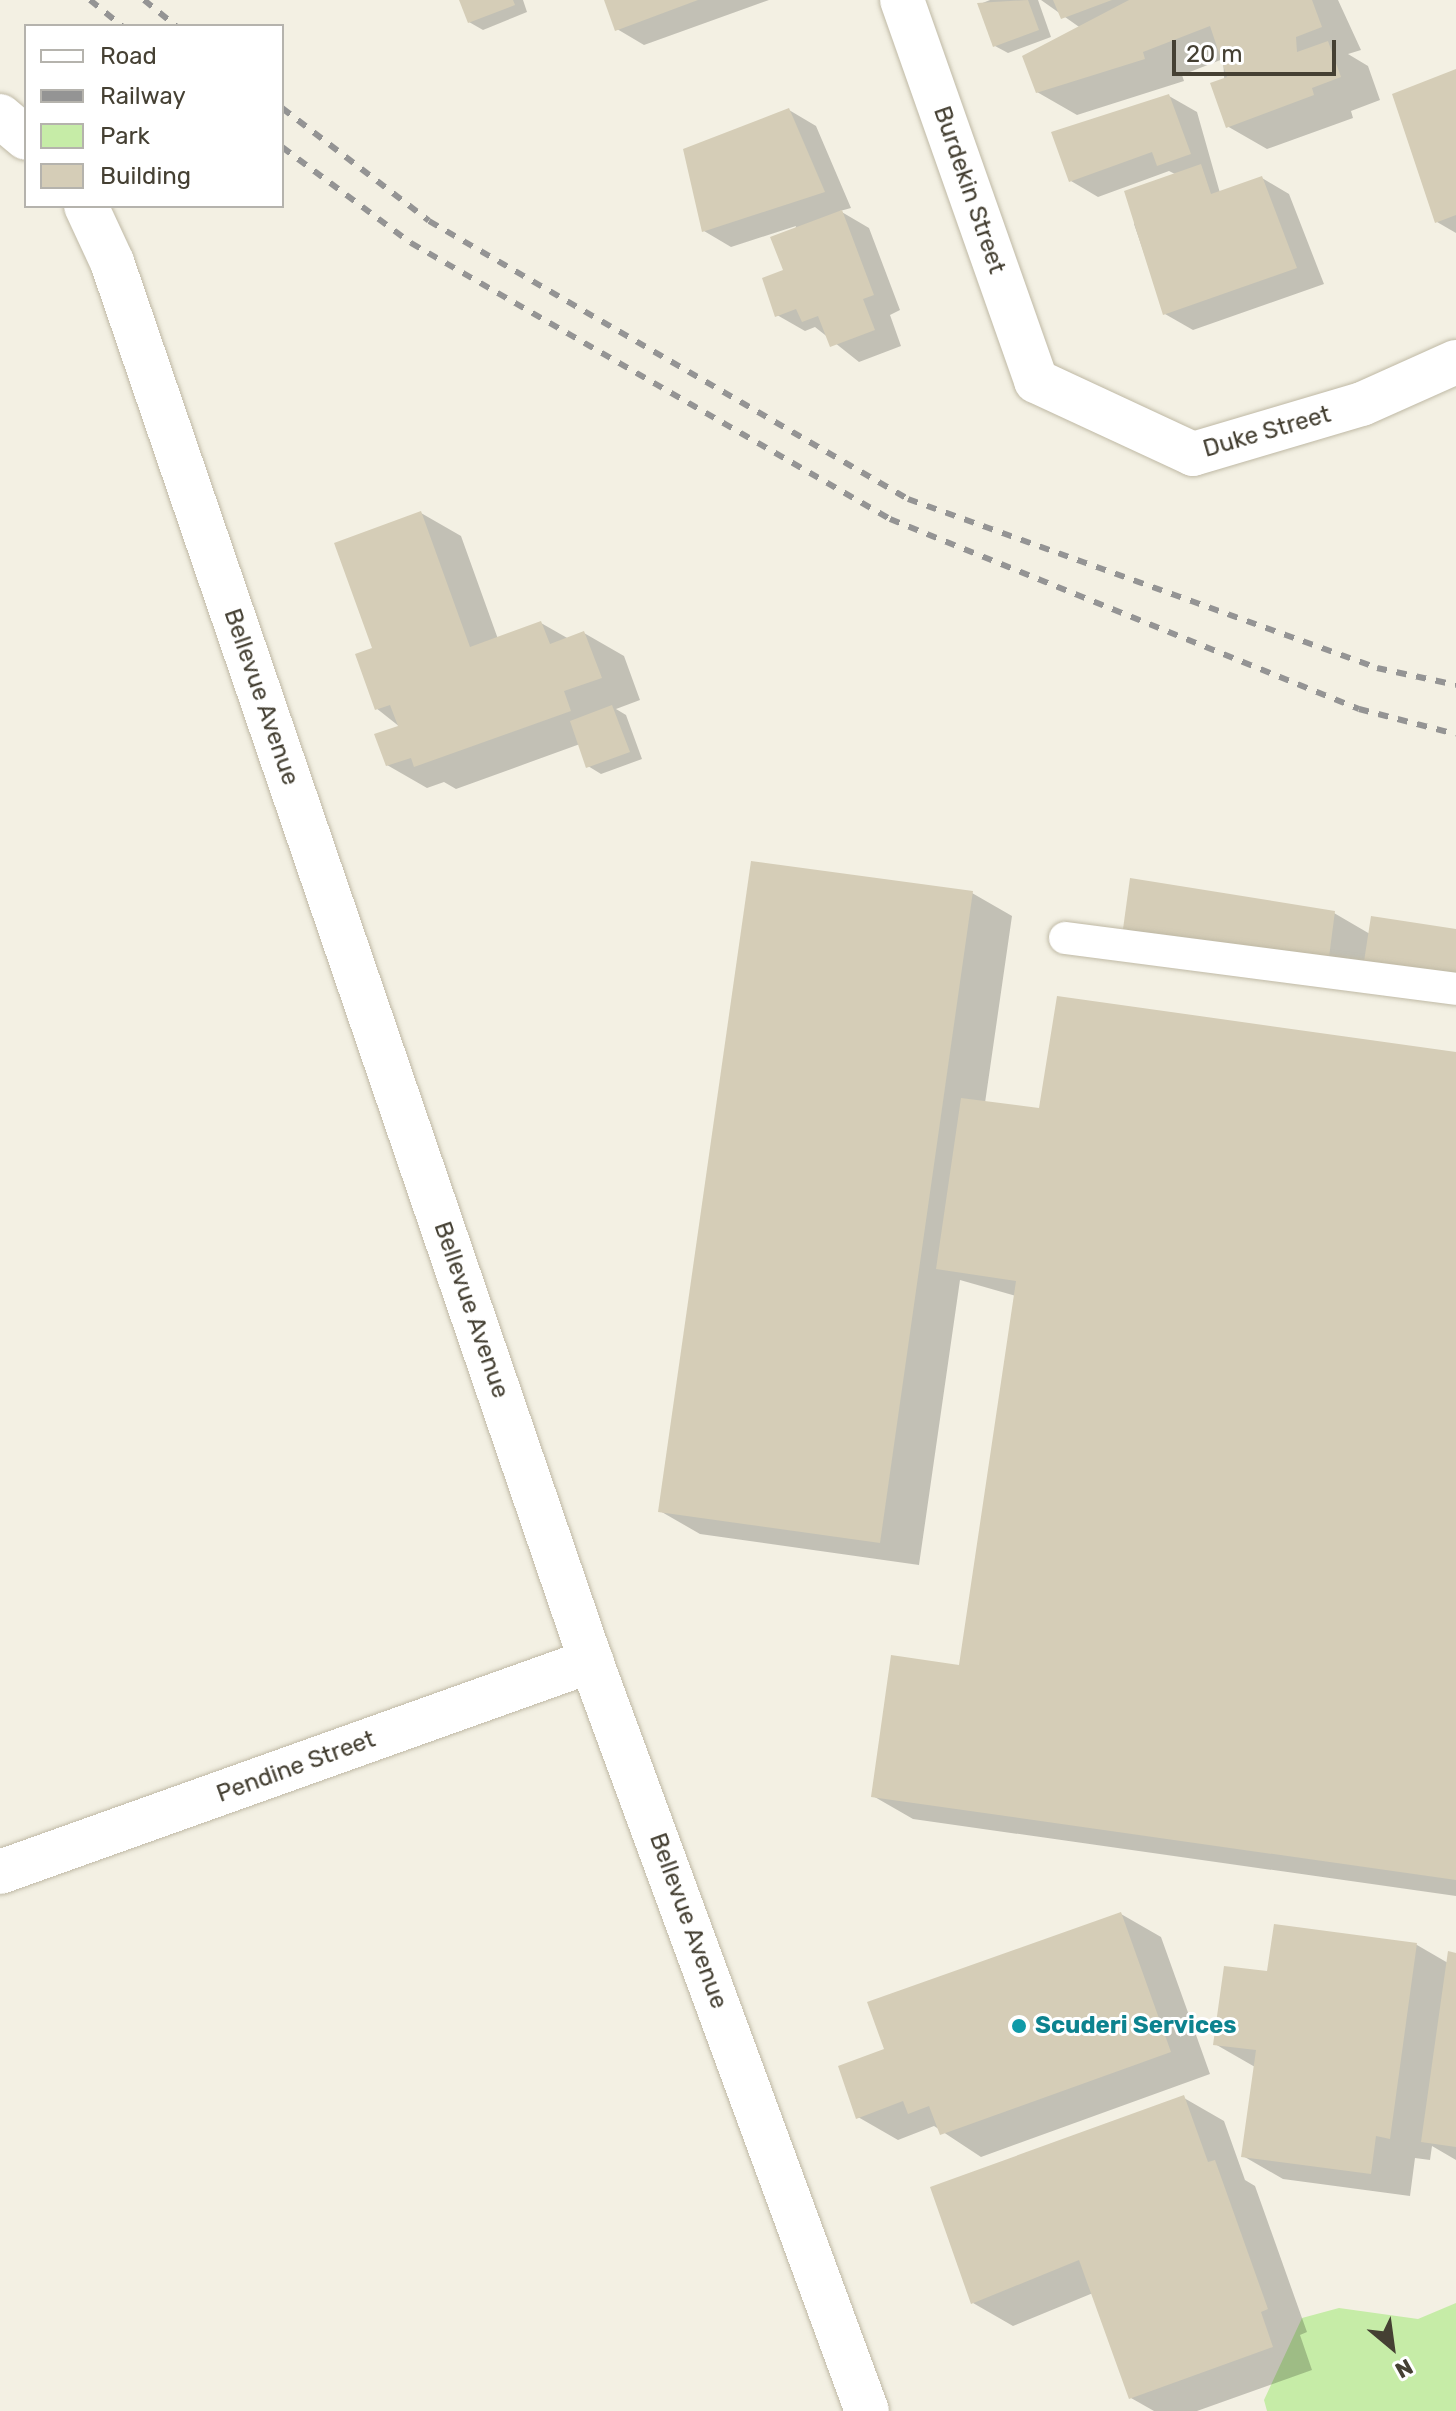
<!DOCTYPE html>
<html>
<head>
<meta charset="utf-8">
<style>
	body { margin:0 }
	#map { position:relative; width:1456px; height:2411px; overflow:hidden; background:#f3f0e3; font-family:Rubik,sans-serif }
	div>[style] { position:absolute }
	.green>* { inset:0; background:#c6eca7 }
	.shadow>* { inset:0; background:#0003 }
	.building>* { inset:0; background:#d5cdb7 }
	.roads { filter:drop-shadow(0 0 2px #bfb9a5) drop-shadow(0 0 2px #bfb9a5) }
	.lane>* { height:32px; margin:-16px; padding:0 16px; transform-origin:16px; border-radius:16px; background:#fff }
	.street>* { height:44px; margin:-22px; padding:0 22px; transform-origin:22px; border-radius:22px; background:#fff }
	.rail>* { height:6px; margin-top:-3px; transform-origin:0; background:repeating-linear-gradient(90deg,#949494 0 10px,transparent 0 20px) }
	.dots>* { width:22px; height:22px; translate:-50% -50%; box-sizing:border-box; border:4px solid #fff; border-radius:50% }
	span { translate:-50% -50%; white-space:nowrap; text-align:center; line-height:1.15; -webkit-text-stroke:6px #fff; paint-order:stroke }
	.street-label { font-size:24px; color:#454033 }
	.culture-label { font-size:24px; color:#0d838f; font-weight:700 }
	.left { translate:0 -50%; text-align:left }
	.legend { position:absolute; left:24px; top:24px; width:260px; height:184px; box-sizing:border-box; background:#fff; border:2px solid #b5b3ad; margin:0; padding:10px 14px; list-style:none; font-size:24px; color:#454033 }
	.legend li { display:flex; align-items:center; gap:16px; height:40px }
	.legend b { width:40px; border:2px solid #b5b3ad }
	.north { position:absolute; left:1352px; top:2307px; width:80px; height:80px; -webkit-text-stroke:6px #fff; paint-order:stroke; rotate:151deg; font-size:22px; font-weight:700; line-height:32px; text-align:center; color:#454033 }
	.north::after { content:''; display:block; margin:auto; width:28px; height:36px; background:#454033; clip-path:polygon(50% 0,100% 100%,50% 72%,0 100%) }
	.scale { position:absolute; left:1172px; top:40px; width:164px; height:36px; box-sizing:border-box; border:4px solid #454033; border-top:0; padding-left:10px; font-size:24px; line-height:28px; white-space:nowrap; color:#454033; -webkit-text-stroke:6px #fff; paint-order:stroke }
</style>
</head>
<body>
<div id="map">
	<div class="green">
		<i style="clip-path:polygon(1456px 2303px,1456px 2411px,1267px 2411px,1264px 2400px,1302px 2318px,1339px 2308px,1418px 2319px)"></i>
	</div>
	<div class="shadow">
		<i style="clip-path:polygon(461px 0,523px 0,527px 12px,483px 30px,469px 22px)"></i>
		<i style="clip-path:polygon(606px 0,769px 0,644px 45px,617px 29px)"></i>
		<i style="clip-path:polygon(990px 0,1038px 0,1051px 37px,1008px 53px,995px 46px,980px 4px)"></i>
		<i style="clip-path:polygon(1041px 0,1338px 0,1361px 50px,1348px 54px,1368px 66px,1380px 100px,1351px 111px,1353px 118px,1267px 149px,1227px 126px,1223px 59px,1182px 75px,1184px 81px,1077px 115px,1037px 92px,1082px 29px)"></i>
		<i style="clip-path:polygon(1456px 71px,1456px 233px,1437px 222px)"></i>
		<i style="clip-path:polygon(1169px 96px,1197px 112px,1220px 193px,1262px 178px,1289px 194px,1324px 284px,1193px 330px,1165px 314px,1134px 224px,1177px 175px,1169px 171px,1098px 197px,1071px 181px)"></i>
		<i style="clip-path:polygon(789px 110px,816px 126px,851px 208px,840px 211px,869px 228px,900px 310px,890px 315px,901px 346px,859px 362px,815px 327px,805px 331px,777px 315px,796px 226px,731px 247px,704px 231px)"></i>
		<i style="clip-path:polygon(421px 513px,461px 536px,498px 639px,541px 623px,569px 639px,584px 633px,624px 656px,640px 700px,616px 709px,626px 715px,642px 759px,601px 774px,588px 766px,580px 744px,456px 789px,444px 782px,427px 788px,387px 765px,400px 727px,376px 708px,375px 649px)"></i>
		<i style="clip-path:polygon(972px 893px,1012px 916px,985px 1103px,1041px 1111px,1456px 1054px,1456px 1896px,913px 1819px,873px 1796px,961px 1668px,1016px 1296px,960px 1280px,919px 1565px,700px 1534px,660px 1511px)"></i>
		<i style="clip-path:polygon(1334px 913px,1370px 934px,1456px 931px,1456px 997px,1165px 951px,1125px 928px)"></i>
		<i style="clip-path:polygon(1121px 1914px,1161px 1937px,1210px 2074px,981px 2157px,934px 2126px,898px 2140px,858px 2117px,886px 2050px)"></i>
		<i style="clip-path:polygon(1275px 1926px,1417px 1945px,1448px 1963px,1456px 1955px,1456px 2160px,1432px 2146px,1430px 2160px,1415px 2158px,1410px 2196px,1283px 2179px,1243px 2156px,1255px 2067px,1215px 2044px,1268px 1974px)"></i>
		<i style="clip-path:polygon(1184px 2098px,1224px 2121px,1245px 2180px,1255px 2186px,1307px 2332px,1300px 2335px,1312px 2370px,1197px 2411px,1154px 2411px,1131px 2398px,1093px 2293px,1013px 2326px,973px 2303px)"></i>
	</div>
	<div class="building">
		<i style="clip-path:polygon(459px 0,513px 0,515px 5px,468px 23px)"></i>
		<i style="clip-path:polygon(604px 0,698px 0,615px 31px)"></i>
		<i style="clip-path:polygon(1028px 0,1039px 30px,993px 47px,977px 3px)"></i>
		<i style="clip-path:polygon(1053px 0,1112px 0,1061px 19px)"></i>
		<i style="clip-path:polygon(1129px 0,1312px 0,1322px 27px,1296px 37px,1297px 52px,1328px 41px,1341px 77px,1312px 88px,1314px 95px,1226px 128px,1210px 83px,1227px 77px,1210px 26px,1143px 52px,1145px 59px,1036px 93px,1022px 56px)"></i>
		<i style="clip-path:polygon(1456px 69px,1456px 215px,1435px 223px,1392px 94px)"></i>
		<i style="clip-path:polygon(1169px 94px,1191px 154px,1157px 166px,1152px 152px,1069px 182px,1051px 132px)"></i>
		<i style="clip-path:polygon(789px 108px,825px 192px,702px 232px,683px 149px)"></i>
		<i style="clip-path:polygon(1201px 164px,1211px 194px,1262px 176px,1297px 268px,1163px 315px,1124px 191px)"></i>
		<i style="clip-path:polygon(842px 210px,874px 295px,863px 299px,875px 330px,830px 347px,818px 316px,802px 322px,796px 309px,775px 317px,762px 278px,783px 270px,770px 237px)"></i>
		<i style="clip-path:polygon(421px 511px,470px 647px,541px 621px,550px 644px,584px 631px,602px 678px,564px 691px,571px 711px,414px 767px,411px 758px,386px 766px,374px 734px,398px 726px,390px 705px,375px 710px,355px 654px,372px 648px,334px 543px)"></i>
		<i style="clip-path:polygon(612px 705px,630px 752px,586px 768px,570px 721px)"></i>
		<i style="clip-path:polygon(751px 861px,973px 891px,880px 1543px,658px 1512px)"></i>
		<i style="clip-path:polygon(1130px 878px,1335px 911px,1329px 957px,1123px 929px)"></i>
		<i style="clip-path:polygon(1371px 916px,1456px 929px,1456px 981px,1363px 968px)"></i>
		<i style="clip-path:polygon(1057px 996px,1456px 1052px,1456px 1880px,871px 1797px,891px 1655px,959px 1665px,1016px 1281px,936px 1269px,961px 1098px,1039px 1108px)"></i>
		<i style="clip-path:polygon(1121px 1912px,1171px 2052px,940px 2135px,929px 2106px,908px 2114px,903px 2101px,856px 2119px,838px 2066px,884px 2049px,867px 2002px)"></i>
		<i style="clip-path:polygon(1274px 1924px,1417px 1943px,1390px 2139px,1376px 2136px,1371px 2174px,1241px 2157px,1256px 2050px,1213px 2045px,1224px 1966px,1267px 1971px)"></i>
		<i style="clip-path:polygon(1448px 1951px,1456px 1953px,1456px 2147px,1421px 2142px)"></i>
		<i style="clip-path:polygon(1184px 2095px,1208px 2162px,1215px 2160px,1268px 2309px,1261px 2312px,1273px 2347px,1129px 2399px,1079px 2260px,971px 2304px,930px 2187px)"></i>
	</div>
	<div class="roads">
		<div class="lane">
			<i style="left:1065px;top:938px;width:394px;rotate:7.4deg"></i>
		</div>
		<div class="street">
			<i style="left:902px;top:0;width:404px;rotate:70.6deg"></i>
			<i style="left:1036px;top:381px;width:173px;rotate:24.9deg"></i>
			<i style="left:1193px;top:454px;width:176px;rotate:-16.5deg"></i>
			<i style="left:1362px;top:404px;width:103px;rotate:-24.1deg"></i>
			<i style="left:0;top:116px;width:34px;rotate:40deg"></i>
			<i style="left:86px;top:206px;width:62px;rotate:65.1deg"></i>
			<i style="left:112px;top:262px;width:1479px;rotate:71.1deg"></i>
			<i style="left:591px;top:1661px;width:799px;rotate:69.8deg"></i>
			<i style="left:0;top:1872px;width:628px;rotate:-19.65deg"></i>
		</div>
	</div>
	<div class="rail">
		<i style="left:90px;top:0;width:41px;rotate:39.1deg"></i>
		<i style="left:144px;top:0;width:41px;rotate:39.1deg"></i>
		<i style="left:282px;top:108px;width:185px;rotate:37.5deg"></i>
		<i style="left:429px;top:221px;width:554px;rotate:30.13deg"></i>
		<i style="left:908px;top:499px;width:499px;rotate:19.8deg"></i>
		<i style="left:1377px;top:668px;width:81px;rotate:12.1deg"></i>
		<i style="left:282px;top:147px;width:161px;rotate:36.7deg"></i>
		<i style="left:411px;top:243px;width:553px;rotate:29.95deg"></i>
		<i style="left:890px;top:519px;width:506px;rotate:22.05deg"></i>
		<i style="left:1359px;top:709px;width:100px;rotate:14.5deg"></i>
	</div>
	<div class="dots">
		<i style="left:1019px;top:2026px;background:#0f9aa8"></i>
	</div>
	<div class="street-label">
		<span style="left:969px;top:190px;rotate:71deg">Burdekin Street</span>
		<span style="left:1267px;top:432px;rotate:-16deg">Duke Street</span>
		<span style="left:261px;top:697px;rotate:71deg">Bellevue Avenue</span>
		<span style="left:471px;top:1310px;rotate:71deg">Bellevue Avenue</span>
		<span style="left:296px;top:1767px;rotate:-20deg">Pendine Street</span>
		<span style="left:688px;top:1921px;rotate:70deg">Bellevue Avenue</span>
	</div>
	<div class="culture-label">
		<span class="left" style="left:1035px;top:2026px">Scuderi Services</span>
	</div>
	<ul class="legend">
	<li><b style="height:10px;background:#fff"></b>Road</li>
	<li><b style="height:10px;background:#949494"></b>Railway</li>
	<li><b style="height:22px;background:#c6eca7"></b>Park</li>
	<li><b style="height:22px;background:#d5cdb7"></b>Building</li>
	</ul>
	<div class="north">N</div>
	<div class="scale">20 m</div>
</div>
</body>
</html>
